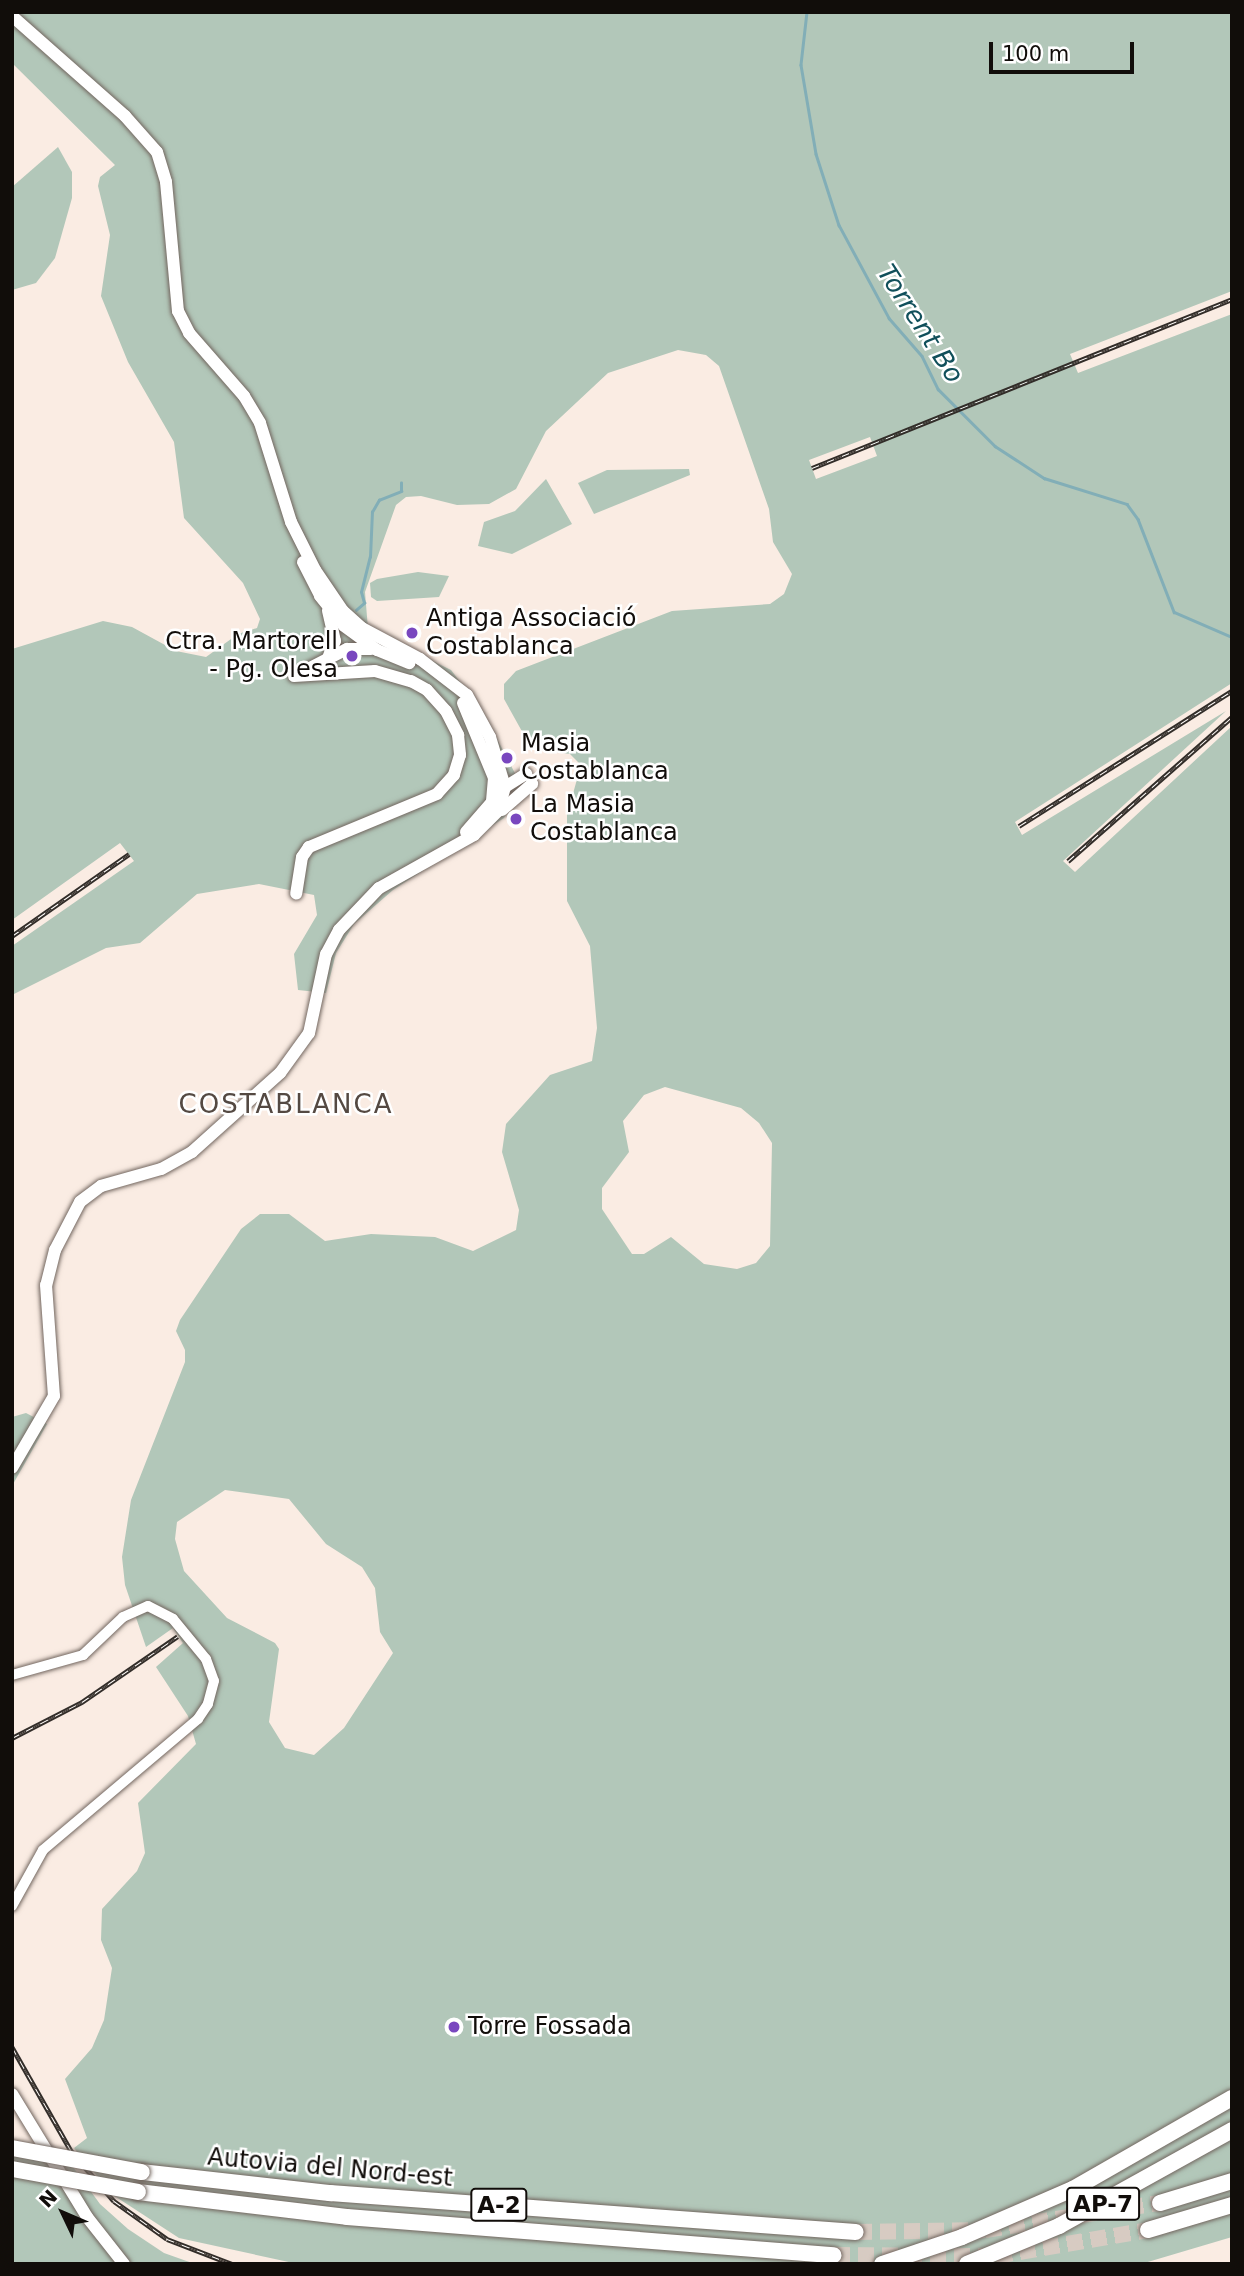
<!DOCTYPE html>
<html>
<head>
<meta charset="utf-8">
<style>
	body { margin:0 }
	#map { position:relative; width:1244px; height:2276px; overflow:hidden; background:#faece3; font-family:"DejaVu Sans",sans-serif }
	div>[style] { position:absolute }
	.green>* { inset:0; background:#b2c7b9 }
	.stream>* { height:2.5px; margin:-1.25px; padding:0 1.25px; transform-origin:1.25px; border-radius:1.25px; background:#82aeb7 }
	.motorway-tunnel>* { height:16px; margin-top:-8px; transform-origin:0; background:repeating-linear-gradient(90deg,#d7cbc2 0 16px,transparent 0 24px) }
	.roads { filter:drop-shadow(0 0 2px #72665f) drop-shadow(0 0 2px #72665f) }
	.tertiary>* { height:10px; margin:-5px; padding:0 5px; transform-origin:5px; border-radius:5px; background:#fff }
	.secondary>* { height:12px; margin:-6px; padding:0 6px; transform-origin:6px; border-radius:6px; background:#fff }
	.motorway>* { height:16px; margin:-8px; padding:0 8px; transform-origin:8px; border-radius:8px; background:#fff }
	.rail>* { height:5px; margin-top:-2.5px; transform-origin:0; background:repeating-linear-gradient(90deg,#fff 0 8px,#322d29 0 16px); box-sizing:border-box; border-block:2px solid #322d29 }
	.bridges { filter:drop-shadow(0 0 2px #72665f) drop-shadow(0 0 2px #72665f) }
	.motorway-bridge>* { height:16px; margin:-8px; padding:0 8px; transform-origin:8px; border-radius:8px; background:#fff }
	.dots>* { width:19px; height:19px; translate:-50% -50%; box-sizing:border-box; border:4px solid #fff; border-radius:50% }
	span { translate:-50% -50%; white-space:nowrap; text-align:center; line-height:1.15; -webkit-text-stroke:5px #fff; paint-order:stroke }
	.shield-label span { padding:2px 5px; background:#fff; border:2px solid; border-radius:5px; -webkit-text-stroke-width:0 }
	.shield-label { font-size:23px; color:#110d0a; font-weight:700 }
	.poi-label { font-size:24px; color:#110d0a }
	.left { translate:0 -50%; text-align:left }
	.right { translate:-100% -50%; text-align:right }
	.street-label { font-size:24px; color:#110d0a }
	.water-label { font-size:26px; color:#104f5a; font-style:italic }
	.neighbourhood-label { font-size:26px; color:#544942; letter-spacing:2px }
	.frame { position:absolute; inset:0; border:14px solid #110d0a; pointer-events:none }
	.north { position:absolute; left:28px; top:2178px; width:70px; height:70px; -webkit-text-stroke:5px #fff; paint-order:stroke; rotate:314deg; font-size:19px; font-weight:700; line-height:28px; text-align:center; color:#110d0a }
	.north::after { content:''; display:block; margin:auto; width:24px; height:32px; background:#110d0a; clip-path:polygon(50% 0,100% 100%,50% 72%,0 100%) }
	.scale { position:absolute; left:989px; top:42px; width:145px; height:32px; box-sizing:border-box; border:4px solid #110d0a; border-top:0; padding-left:9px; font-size:21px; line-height:24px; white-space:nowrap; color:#110d0a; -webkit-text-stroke:5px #fff; paint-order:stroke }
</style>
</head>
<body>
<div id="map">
	<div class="green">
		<i style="clip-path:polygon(evenodd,12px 12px,1232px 12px,1232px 291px,1070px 354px,1078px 373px,1232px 314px,1232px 683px,1015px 822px,1022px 835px,1226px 711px,1063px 861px,1075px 872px,1232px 726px,1232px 2237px,1141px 2264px,298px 2264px,179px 2238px,113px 2195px,74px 2148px,87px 2138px,65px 2079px,92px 2048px,104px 2020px,112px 1968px,101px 1940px,102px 1909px,137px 1871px,145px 1853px,138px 1803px,196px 1744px,188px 1716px,156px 1667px,183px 1643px,173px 1628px,146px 1647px,125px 1585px,122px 1557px,131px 1500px,185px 1362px,185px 1350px,176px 1331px,180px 1320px,241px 1229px,260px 1214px,289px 1214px,325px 1241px,371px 1234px,435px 1237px,473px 1251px,516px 1230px,519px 1210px,502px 1152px,506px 1124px,550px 1075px,592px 1061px,597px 1028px,590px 946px,567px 901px,567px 815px,581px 765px,570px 754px,542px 750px,524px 735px,504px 699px,504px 684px,516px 671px,672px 611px,770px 604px,784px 594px,792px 574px,773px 542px,769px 509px,719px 366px,706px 355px,678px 350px,608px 373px,546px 431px,516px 489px,489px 504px,457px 505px,421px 496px,406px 497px,396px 505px,365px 592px,368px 629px,451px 670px,483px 712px,518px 779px,513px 802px,504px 818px,393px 890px,354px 924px,336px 953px,326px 993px,298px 990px,294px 954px,317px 915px,314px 895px,259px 884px,197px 894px,140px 943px,106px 948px,12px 995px,12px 946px,134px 861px,120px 843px,12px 920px,12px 649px,103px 621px,132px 627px,176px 651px,206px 657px,238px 634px,257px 628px,260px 619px,243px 583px,184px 518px,174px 442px,128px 362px,101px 296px,110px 235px,98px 186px,100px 177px,115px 165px,12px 63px,12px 12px,870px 437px,877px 456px,816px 479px,809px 460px,870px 437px,12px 12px,665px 1087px,741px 1108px,759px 1123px,772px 1143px,770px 1246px,756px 1263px,737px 1269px,704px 1264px,671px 1237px,644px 1254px,632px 1254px,602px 1209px,602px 1188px,629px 1152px,623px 1121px,644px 1095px,665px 1087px,12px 12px,225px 1490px,289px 1499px,326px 1544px,362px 1567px,375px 1588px,380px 1632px,393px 1653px,344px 1728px,314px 1755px,285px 1748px,269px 1722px,279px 1649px,275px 1643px,227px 1618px,184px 1571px,175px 1539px,177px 1522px,225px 1490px)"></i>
		<i style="clip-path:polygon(58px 147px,72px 172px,72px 198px,55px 258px,36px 283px,12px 290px,12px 187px)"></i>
		<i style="clip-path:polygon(689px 469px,690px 475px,594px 514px,578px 483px,607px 470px)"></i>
		<i style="clip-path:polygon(546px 479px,572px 524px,512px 554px,478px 546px,484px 522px,515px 511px)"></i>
		<i style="clip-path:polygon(418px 572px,449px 576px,439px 597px,377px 601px,371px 597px,370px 583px,377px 579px)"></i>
		<i style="clip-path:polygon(26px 1413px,47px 1424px,12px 1486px,12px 1417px)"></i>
		<i style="clip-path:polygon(12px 2155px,65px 2156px,100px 2204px,128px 2229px,164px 2253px,195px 2264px,12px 2264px)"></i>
	</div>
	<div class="stream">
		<i style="left:807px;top:12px;width:53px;rotate:96.5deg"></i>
		<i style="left:801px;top:65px;width:90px;rotate:80.4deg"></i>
		<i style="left:816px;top:154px;width:75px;rotate:72.1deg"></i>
		<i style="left:839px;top:225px;width:106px;rotate:61.7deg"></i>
		<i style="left:889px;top:318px;width:50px;rotate:49deg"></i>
		<i style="left:922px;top:356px;width:37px;rotate:64deg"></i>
		<i style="left:938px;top:389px;width:81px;rotate:45deg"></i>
		<i style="left:995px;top:446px;width:59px;rotate:33.1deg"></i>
		<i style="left:1044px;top:478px;width:87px;rotate:17.4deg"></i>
		<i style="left:1127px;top:504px;width:19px;rotate:54deg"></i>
		<i style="left:1138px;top:519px;width:100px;rotate:68.8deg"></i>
		<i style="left:1174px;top:612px;width:63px;rotate:23.3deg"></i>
		<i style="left:356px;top:610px;width:11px;rotate:-41deg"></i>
		<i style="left:364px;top:603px;width:11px;rotate:-105deg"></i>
		<i style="left:361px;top:592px;width:36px;rotate:-76deg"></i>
		<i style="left:370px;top:557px;width:45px;rotate:-87.5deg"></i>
		<i style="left:372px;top:512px;width:14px;rotate:-60deg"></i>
		<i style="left:379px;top:500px;width:24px;rotate:-22deg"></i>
		<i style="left:401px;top:491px;width:8px;rotate:-90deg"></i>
	</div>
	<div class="motorway-tunnel">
		<i style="left:856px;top:2232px;width:129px;rotate:-0.9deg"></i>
		<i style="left:985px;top:2230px;width:177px;rotate:-8.8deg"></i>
		<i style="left:834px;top:2255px;width:162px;rotate:0.4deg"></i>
		<i style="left:996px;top:2256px;width:154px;rotate:-9.7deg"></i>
	</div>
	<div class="roads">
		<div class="tertiary">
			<i style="left:12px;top:1675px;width:74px;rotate:-15.7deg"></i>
			<i style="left:83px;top:1655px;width:55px;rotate:-43.5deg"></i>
			<i style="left:123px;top:1617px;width:27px;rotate:-24deg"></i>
			<i style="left:148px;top:1606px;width:28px;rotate:27deg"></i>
			<i style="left:173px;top:1619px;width:52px;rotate:50.5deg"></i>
			<i style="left:206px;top:1659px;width:23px;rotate:70deg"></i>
			<i style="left:214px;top:1681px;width:24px;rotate:105deg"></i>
			<i style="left:208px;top:1704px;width:18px;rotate:124deg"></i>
			<i style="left:198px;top:1719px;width:203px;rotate:139.8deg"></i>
			<i style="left:43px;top:1850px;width:64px;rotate:119deg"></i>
		</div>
		<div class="secondary">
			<i style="left:12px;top:16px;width:151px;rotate:41.5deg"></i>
			<i style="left:125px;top:116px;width:48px;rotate:48.4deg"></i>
			<i style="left:157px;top:152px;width:31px;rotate:73deg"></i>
			<i style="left:166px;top:182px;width:130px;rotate:84.7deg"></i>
			<i style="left:178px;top:311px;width:25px;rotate:63deg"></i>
			<i style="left:189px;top:333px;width:84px;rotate:48.9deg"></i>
			<i style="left:244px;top:396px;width:31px;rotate:59deg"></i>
			<i style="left:260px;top:423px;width:104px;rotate:72.6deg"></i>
			<i style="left:291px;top:522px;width:54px;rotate:63.4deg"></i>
			<i style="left:315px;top:570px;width:50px;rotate:55.7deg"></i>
			<i style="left:343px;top:611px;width:25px;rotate:42deg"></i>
			<i style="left:362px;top:628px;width:66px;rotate:28.1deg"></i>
			<i style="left:420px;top:659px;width:59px;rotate:37.5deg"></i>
			<i style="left:467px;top:695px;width:48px;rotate:61.3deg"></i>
			<i style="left:490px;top:737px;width:52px;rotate:73.3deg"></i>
			<i style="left:505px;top:787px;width:25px;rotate:106deg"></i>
			<i style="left:498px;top:811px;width:34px;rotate:135deg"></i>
			<i style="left:474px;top:835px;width:109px;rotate:150.8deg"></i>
			<i style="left:379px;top:888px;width:58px;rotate:133.6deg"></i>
			<i style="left:339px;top:930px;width:27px;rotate:118deg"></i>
			<i style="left:326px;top:954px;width:81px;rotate:102.1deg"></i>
			<i style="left:309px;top:1033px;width:49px;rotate:125.9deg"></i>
			<i style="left:280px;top:1073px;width:118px;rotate:138.1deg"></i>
			<i style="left:192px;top:1152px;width:35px;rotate:151deg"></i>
			<i style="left:161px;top:1169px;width:62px;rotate:164.2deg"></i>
			<i style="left:101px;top:1186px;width:26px;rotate:143deg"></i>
			<i style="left:80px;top:1202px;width:54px;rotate:117.5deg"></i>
			<i style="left:55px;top:1250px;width:36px;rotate:104deg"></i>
			<i style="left:46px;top:1285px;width:111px;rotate:85.9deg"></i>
			<i style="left:54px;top:1396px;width:83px;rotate:120.3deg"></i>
			<i style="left:303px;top:562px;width:38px;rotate:63deg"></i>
			<i style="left:320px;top:596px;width:38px;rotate:51deg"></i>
			<i style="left:344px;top:626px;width:41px;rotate:36deg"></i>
			<i style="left:377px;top:650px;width:35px;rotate:22deg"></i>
			<i style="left:326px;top:663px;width:24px;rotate:-68deg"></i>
			<i style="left:335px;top:641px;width:31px;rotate:-103deg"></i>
			<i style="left:300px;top:673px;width:53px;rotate:-27.1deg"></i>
			<i style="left:347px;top:649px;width:24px"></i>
			<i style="left:294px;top:676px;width:81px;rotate:-3.5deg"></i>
			<i style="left:375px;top:671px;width:37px;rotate:16deg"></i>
			<i style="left:411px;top:681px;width:18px;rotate:29deg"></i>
			<i style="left:427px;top:690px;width:28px;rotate:48deg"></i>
			<i style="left:446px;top:711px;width:27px;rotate:63deg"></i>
			<i style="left:458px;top:735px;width:20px;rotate:84deg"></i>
			<i style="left:460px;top:755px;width:21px;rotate:107deg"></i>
			<i style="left:454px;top:775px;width:25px;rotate:132deg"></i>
			<i style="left:437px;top:794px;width:139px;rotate:157.5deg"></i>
			<i style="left:309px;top:847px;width:12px;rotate:125deg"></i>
			<i style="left:302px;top:857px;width:37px;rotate:99deg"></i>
			<i style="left:463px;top:703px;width:81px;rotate:67.5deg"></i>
			<i style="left:494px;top:778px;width:23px;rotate:95deg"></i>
			<i style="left:502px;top:810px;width:40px;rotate:-41deg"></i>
			<i style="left:466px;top:832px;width:60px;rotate:-49.1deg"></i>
			<i style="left:505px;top:787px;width:25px;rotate:-32deg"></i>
			<i style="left:12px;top:2094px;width:144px;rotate:58.6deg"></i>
			<i style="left:87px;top:2217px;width:60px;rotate:51.8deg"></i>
		</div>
		<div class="motorway">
			<i style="left:142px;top:2172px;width:189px;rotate:6.4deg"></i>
			<i style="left:330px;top:2193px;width:527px;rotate:4.24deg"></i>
			<i style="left:138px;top:2192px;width:210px;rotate:6.8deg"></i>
			<i style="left:347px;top:2217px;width:488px;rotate:4.5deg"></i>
			<i style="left:1160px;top:2203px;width:75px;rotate:-17deg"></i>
			<i style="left:1148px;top:2230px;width:88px;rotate:-16.6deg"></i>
			<i style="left:882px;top:2264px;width:84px;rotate:-18.6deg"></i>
			<i style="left:962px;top:2237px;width:121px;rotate:-23.4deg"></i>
			<i style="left:1073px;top:2189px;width:183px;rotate:-29.8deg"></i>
			<i style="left:967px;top:2264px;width:100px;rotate:-22.4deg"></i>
			<i style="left:1059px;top:2226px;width:198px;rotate:-29deg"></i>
		</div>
	</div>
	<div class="rail">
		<i style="left:812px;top:468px;width:453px;rotate:-21.9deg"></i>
		<i style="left:1019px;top:826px;width:252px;rotate:-32.4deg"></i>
		<i style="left:1068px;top:861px;width:218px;rotate:-41.3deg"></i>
		<i style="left:12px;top:936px;width:143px;rotate:-35deg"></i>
		<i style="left:12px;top:1738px;width:79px;rotate:-27.2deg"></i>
		<i style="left:82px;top:1702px;width:116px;rotate:-34.5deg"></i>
		<i style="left:12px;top:2047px;width:120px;rotate:60.4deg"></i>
		<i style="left:71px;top:2151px;width:66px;rotate:49.3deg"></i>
		<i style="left:114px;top:2201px;width:65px;rotate:35.6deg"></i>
		<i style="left:167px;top:2239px;width:70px;rotate:21deg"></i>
	</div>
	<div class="bridges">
		<div class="motorway-bridge">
			<i style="left:12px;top:2148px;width:132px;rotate:10.5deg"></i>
			<i style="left:12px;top:2169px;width:128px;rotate:10.3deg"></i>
		</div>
	</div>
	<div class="dots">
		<i style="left:412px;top:633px;background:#7947bf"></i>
		<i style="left:352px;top:656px;background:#7947bf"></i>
		<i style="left:507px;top:758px;background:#7947bf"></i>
		<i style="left:516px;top:819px;background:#7947bf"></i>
		<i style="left:454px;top:2027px;background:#7947bf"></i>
	</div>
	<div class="shield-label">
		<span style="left:1103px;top:2204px">AP-7</span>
		<span style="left:499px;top:2205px">A-2</span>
	</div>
	<div class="poi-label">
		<span class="left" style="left:426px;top:633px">Antiga Associació<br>Costablanca</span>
		<span class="right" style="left:338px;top:656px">Ctra. Martorell<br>- Pg. Olesa</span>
		<span class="left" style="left:521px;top:758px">Masia<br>Costablanca</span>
		<span class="left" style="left:530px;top:819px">La Masia<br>Costablanca</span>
		<span class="left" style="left:468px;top:2027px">Torre Fossada</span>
	</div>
	<div class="street-label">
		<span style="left:330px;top:2168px;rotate:5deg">Autovia del Nord-est</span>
	</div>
	<div class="water-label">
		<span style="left:920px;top:324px;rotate:57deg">Torrent Bo</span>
	</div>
	<div class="neighbourhood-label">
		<span style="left:286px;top:1105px">COSTABLANCA</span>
	</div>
	<div class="frame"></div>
	<div class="north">N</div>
	<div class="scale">100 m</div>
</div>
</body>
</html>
